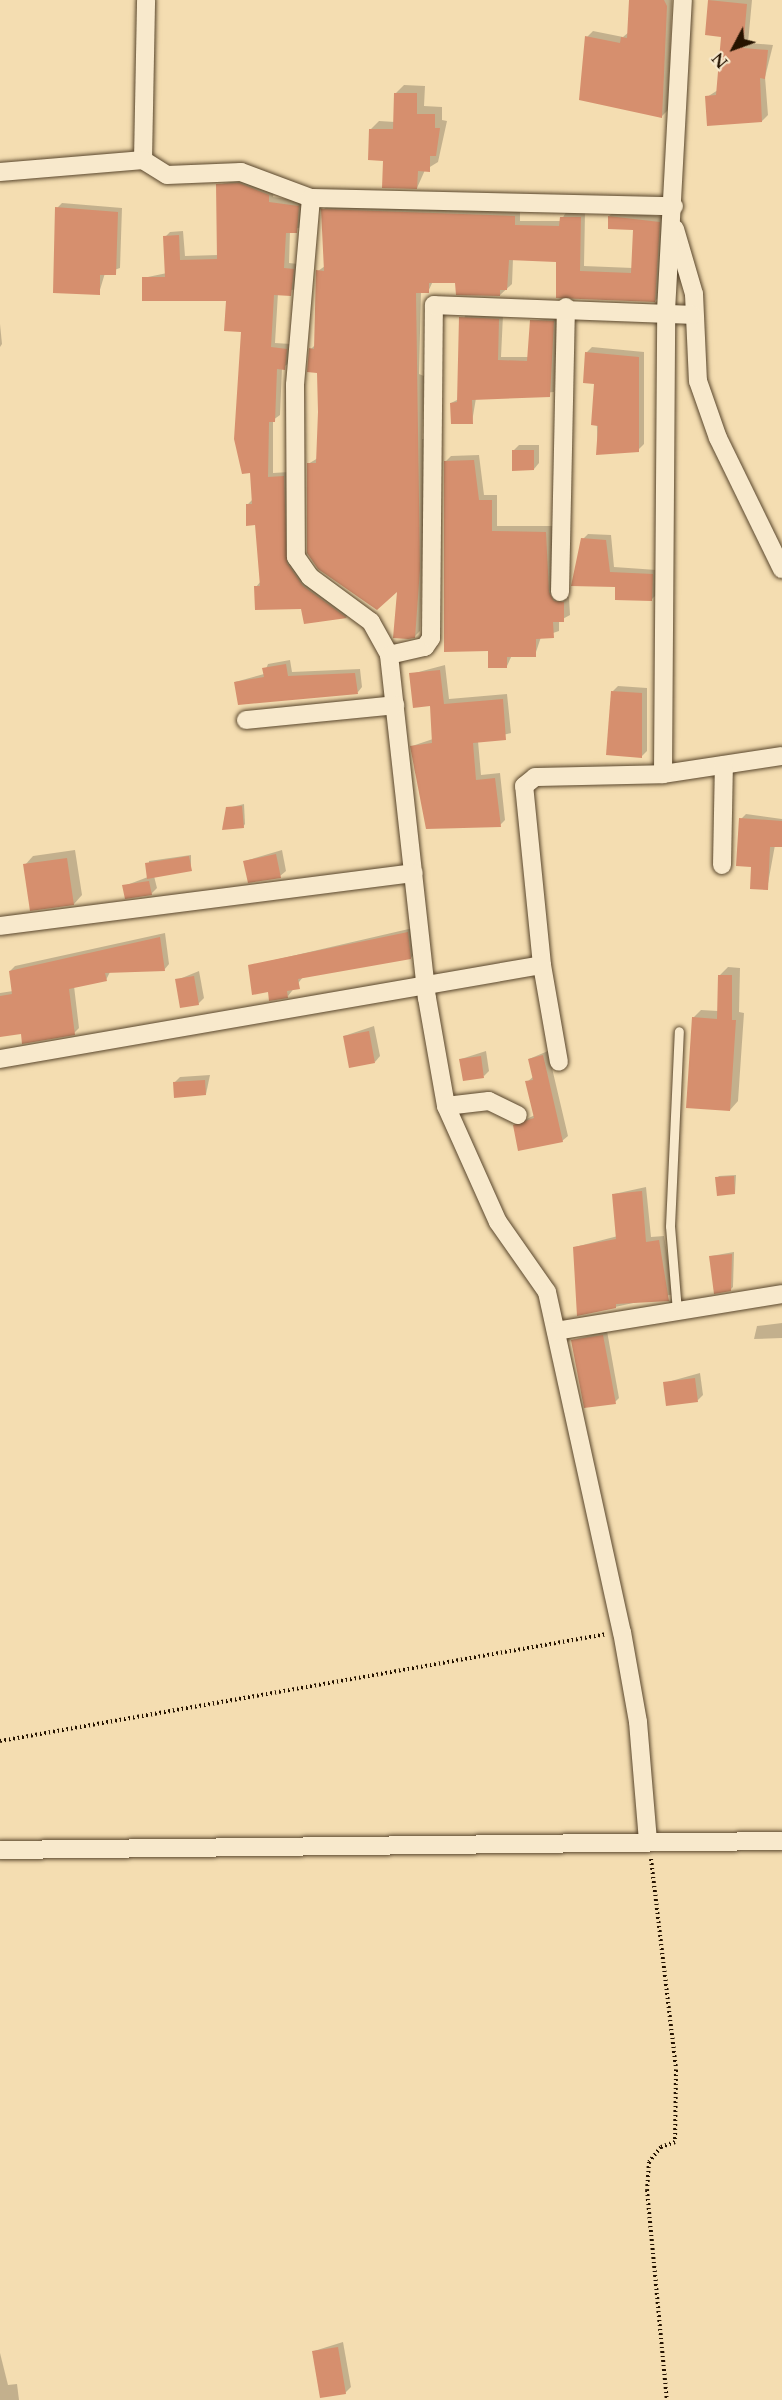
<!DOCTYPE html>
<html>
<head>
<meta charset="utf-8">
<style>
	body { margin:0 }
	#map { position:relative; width:782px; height:2400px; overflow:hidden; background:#f4ddb1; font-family:Cardo,serif }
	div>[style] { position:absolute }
	.shadow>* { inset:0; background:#0003 }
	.building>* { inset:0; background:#d68f6e }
	.path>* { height:4px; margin-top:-2px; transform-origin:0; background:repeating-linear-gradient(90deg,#251300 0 1.5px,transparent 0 4.5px) }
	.roads { filter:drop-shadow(0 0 2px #59462c) drop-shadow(0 0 2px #59462c) }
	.service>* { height:9px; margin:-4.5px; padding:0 4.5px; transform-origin:4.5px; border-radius:4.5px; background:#f8e9cc }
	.minor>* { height:18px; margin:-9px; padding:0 9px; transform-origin:9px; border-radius:9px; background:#f8e9cc }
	span { translate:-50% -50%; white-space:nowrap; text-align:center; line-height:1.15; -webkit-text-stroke:5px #f8e9cc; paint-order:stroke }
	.north { position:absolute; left:704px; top:18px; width:60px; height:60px; -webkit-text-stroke:4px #f8e9cc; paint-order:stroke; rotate:229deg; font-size:16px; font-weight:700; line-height:24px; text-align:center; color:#251300 }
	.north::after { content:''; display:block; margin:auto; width:21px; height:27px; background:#251300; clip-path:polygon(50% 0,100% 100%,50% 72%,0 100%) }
</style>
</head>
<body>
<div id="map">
	<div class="shadow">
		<i style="clip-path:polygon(631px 0,672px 0,668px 110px,662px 116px,587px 37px,593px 31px,623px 37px,629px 32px)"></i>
		<i style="clip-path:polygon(709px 0,752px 0,748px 43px,773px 45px,765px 77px,768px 115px,762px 121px,707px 97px,718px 90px,722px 36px,706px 34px)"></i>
		<i style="clip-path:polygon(404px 85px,425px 86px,424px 106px,442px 107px,442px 120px,447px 121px,438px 162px,425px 170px,417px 188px,385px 159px,371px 129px,379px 121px,395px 122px,396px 93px)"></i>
		<i style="clip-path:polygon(245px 179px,274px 190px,273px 197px,303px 201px,301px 227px,290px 231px,289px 263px,298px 264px,296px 289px,278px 293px,275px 343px,291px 344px,289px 363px,282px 368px,280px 415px,273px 420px,273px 473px,289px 472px,291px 558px,351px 612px,346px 617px,305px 623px,303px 608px,256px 587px,261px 581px,256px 524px,247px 505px,253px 499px,243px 331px,228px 299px,143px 278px,167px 273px,165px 237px,170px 232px,183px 231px,185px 256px,218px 255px,217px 185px)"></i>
		<i style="clip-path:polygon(62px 203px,122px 208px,120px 268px,105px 273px,99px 293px,57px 208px)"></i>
		<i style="clip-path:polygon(328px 205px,520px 211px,520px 221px,561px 221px,566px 212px,585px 213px,584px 266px,633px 268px,635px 228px,609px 216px,614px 211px,664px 217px,660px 296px,655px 301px,557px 297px,558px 260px,513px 259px,512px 284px,500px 295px,457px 281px,433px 281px,428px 292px,421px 291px,419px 374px,424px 376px,422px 439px,426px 439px,420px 631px,415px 636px,399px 588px,308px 464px,318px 458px,319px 372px,311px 349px,316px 344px,318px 271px,325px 266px,323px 210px)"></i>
		<i style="clip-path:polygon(465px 314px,503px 315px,501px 357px,529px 357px,531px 321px,558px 317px,554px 392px,476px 398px,472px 422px,451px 403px,459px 399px)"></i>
		<i style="clip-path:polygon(0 324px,2px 344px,0 347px)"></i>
		<i style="clip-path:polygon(592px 347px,644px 352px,644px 444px,638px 450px,598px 453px,595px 383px,586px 353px)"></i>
		<i style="clip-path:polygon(519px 445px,539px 445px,539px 463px,534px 469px,513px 451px)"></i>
		<i style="clip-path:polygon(479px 455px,484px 495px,497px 495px,497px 526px,552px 526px,554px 586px,560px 596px,569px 597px,570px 615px,559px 621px,559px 631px,541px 637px,535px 655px,512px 655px,507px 666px,489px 650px,445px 462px,451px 456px)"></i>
		<i style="clip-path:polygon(588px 534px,611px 535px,614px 567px,657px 570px,656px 595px,651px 600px,617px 586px,583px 539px)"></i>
		<i style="clip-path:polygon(290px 660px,292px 672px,360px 669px,362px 687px,358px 692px,235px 682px,264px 674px,268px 664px)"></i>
		<i style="clip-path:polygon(445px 665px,449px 699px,507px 694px,511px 733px,478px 741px,481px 775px,500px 773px,505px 820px,500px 825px,415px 773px,412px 746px,433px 739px,432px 704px,411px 674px)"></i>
		<i style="clip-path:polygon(618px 686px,647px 688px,647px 751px,641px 757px,613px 691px)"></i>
		<i style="clip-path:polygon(244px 804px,245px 824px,243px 827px,228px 808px)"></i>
		<i style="clip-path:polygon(746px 814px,782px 819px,782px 846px,775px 845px,767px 889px,753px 866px,741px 819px)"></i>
		<i style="clip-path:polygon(75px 850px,82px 895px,74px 904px,25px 865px,33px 856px)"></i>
		<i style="clip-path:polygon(282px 850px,286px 871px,280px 876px,245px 861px)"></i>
		<i style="clip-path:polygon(191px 855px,191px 870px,154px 876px,157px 888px,151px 894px,124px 886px,148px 877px,149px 861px)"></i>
		<i style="clip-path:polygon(413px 928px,416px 952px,411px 958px,303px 977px,288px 996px,249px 966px)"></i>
		<i style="clip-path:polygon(165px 933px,169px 964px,164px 970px,110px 972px,106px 980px,74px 986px,79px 1028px,74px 1033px,0 1034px,0 993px,13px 991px,10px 971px,15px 966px)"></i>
		<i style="clip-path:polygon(728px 967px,740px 968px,739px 1012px,744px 1013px,738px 1101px,730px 1110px,693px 1018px,701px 1010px,718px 1011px,719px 976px)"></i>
		<i style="clip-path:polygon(199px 971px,204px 998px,198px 1004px,177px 980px)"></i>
		<i style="clip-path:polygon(374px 1026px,380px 1056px,375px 1062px,344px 1036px)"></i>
		<i style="clip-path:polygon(486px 1051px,489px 1071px,484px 1076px,461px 1059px)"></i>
		<i style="clip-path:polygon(548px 1051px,568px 1136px,562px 1141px,514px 1125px,535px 1115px,527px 1082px,534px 1076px,529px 1059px)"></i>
		<i style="clip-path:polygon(210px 1075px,206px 1094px,174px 1083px,180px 1077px)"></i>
		<i style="clip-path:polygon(736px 1175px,735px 1193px,717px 1178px,719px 1176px)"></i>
		<i style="clip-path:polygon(646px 1187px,651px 1237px,664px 1236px,674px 1294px,615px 1307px,575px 1247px,618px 1236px,614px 1194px)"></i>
		<i style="clip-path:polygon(734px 1252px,733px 1287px,731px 1289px,711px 1256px)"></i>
		<i style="clip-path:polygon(782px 1323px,782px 1338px,754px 1339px,757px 1326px)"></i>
		<i style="clip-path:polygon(607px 1331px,619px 1398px,615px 1402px,572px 1340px)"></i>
		<i style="clip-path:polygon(700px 1373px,703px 1395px,698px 1400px,664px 1383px)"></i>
		<i style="clip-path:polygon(343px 2342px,351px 2387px,345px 2393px,314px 2351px)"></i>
		<i style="clip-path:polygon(0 2353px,8px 2385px,17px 2384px,19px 2400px,0 2400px)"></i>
	</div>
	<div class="building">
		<i style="clip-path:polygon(629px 0,664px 0,667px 6px,662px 118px,579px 100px,585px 36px,620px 43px,621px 37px,627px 38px)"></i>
		<i style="clip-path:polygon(708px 0,747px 4px,743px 48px,768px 50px,765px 79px,760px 78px,762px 122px,707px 126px,705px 96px,716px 95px,721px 37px,705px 35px)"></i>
		<i style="clip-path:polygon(394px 93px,417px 93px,417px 114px,435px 114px,435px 128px,440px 128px,436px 156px,430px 156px,430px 172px,418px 171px,417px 189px,382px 188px,383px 161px,368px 160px,369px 129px,393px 129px)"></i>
		<i style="clip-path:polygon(239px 183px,269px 195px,269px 202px,299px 206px,297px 233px,286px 233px,284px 268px,294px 269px,291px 296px,274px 295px,271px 347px,287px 349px,285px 370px,277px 369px,275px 422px,269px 422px,268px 477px,284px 476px,287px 563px,303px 586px,347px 618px,304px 624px,301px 609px,255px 610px,254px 586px,260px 586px,255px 525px,246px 526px,246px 504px,252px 504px,250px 473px,242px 474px,234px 439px,241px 332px,224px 331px,226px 301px,142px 301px,142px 277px,165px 277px,163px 236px,179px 235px,180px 260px,217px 259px,216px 184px)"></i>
		<i style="clip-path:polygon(55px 207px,118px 212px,116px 275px,100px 275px,100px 295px,53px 293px)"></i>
		<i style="clip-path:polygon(321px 209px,515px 216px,515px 225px,559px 226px,560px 217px,581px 217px,580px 271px,631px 273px,633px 230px,608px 229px,608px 216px,660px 222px,655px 302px,556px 298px,556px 262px,509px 260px,507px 290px,500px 290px,500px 296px,456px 295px,455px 283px,429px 283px,429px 293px,416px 293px,420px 569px,415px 638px,408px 639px,393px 638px,397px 592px,377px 610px,318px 569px,307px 553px,307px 463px,316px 463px,318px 412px,317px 373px,307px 372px,309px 348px,314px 349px,316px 270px,324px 271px)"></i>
		<i style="clip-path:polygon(459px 317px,499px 319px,498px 360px,527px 361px,530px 320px,554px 321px,550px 397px,472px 400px,473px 424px,451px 424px,450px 403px,457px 402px)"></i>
		<i style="clip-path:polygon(585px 352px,639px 357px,639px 452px,596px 455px,598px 426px,591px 425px,594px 384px,583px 383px)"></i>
		<i style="clip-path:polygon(512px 450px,534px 450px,534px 470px,512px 471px)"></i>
		<i style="clip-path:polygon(474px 460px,479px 500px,492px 500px,492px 531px,546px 532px,549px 592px,554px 601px,564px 602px,564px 622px,553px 622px,554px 638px,536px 639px,536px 657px,507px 657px,507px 668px,488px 668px,488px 651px,444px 652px,444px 461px)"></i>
		<i style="clip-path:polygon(581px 538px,606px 540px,610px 572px,653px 574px,652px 601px,615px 600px,615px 587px,571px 586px)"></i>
		<i style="clip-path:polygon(286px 664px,288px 676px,355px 673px,358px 694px,238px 705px,234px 682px,264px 677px,262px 668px)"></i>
		<i style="clip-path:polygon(440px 670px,444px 704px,503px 699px,506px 740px,473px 743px,476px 780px,495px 778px,501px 827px,426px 829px,410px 746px,432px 743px,430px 706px,413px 708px,409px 673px)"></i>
		<i style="clip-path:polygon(611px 691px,642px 693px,642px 758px,606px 755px)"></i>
		<i style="clip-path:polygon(242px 806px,244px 828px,222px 830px,226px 807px)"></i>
		<i style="clip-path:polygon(739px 818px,782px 821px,782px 847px,770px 847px,768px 890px,750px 889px,751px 867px,736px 866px)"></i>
		<i style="clip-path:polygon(276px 854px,281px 878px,248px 883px,243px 861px)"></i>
		<i style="clip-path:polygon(189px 856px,192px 871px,147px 879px,145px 863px)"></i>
		<i style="clip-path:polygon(67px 858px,74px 905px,30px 911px,23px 864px)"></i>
		<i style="clip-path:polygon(149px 881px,152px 895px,125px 899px,122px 885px)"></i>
		<i style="clip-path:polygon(408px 932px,411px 959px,298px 979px,300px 989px,287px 991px,288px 998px,269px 1001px,268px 992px,252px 995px,248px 965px)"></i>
		<i style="clip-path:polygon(160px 937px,165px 971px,105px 973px,107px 981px,69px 989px,75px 1035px,22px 1044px,21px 1034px,0 1037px,0 996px,12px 994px,9px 971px)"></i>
		<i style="clip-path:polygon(718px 975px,732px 975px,732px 1020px,736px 1020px,730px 1111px,686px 1108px,692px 1017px,717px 1019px)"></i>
		<i style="clip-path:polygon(194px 976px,199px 1005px,180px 1008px,175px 979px)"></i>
		<i style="clip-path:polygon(369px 1031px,375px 1063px,349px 1068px,343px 1036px)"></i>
		<i style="clip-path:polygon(543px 1055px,563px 1142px,518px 1151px,513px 1125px,534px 1118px,525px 1081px,533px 1080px,528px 1059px)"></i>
		<i style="clip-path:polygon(481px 1056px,484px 1078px,463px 1081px,459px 1059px)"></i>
		<i style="clip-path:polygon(205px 1080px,206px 1095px,174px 1098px,173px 1082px)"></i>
		<i style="clip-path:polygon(734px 1176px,735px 1194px,717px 1196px,715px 1177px)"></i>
		<i style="clip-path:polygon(642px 1191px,646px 1242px,659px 1240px,669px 1301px,616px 1304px,616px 1308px,577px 1316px,573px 1247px,616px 1239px,612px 1194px)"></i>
		<i style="clip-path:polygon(732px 1254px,731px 1291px,714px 1294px,709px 1256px)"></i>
		<i style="clip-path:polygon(603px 1335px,616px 1404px,584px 1408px,571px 1340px)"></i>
		<i style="clip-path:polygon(695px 1378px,698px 1402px,666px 1406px,663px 1382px)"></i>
		<i style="clip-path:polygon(338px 2347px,346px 2394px,320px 2398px,312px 2351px)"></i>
	</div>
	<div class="path">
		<i style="left:0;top:1741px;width:616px;rotate:-10deg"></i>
		<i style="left:651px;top:1859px;width:212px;rotate:83.2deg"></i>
		<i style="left:676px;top:2070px;width:72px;rotate:90.8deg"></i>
		<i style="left:675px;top:2142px;width:15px;rotate:160deg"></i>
		<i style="left:661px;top:2147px;width:19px;rotate:129deg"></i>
		<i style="left:649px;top:2162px;width:28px;rotate:94deg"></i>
		<i style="left:647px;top:2190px;width:211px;rotate:84.6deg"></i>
	</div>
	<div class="roads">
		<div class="service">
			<i style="left:677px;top:1311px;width:85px;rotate:-94.7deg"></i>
			<i style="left:670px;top:1226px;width:195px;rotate:-87.4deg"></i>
		</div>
		<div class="minor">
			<i style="left:143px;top:160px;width:160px;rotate:-88.9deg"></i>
			<i style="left:0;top:172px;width:144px;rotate:-4.8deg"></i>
			<i style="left:143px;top:160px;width:28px;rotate:32deg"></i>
			<i style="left:167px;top:175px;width:74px;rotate:-2.3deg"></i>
			<i style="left:241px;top:172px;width:75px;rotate:20.4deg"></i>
			<i style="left:311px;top:198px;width:363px;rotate:1.3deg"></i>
			<i style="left:311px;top:198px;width:188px;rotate:94.9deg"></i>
			<i style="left:295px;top:385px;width:172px;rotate:89.7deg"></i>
			<i style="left:296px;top:557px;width:24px;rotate:55deg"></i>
			<i style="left:310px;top:577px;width:76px;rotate:36.4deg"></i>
			<i style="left:371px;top:622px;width:38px;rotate:61deg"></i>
			<i style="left:389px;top:655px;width:345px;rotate:83.7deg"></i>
			<i style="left:427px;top:998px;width:110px;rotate:80deg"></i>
			<i style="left:446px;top:1106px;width:127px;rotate:65.9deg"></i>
			<i style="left:498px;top:1222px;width:85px;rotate:55deg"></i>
			<i style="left:547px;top:1292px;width:348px;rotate:77.6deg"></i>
			<i style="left:622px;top:1632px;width:91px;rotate:79.9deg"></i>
			<i style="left:638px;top:1722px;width:120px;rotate:85.2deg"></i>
			<i style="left:675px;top:229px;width:68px;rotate:73.7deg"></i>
			<i style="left:694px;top:294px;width:87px;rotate:87.4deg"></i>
			<i style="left:698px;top:381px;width:60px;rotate:70.7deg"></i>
			<i style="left:718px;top:438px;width:146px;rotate:64deg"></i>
			<i style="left:560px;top:592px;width:285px;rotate:-88.8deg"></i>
			<i style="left:389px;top:655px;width:37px;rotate:-13deg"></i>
			<i style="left:425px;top:647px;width:11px;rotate:-56deg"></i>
			<i style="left:431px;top:638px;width:333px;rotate:-89.5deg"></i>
			<i style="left:434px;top:305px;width:259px;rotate:2.2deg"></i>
			<i style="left:246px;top:720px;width:150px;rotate:-5.7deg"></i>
			<i style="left:663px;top:774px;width:120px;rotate:-8.6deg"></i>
			<i style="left:722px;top:865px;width:100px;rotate:-88.9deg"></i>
			<i style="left:0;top:926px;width:417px;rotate:-7.3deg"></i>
			<i style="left:542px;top:965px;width:98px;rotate:80.1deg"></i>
			<i style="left:0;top:1059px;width:550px;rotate:-9.84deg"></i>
			<i style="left:542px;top:965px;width:180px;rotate:-95.7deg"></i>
			<i style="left:524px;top:786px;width:14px;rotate:-39deg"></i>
			<i style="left:535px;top:777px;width:128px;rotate:-1.3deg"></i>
			<i style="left:663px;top:774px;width:463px;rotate:-89.6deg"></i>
			<i style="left:666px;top:311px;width:311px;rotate:-86.9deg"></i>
			<i style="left:446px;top:1106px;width:43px;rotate:-6.6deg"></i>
			<i style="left:489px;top:1101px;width:32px;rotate:26deg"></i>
			<i style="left:556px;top:1331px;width:229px;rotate:-9.3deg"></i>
			<i style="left:0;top:1850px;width:782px;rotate:-0.66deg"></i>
		</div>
	</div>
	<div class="north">N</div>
</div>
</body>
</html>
